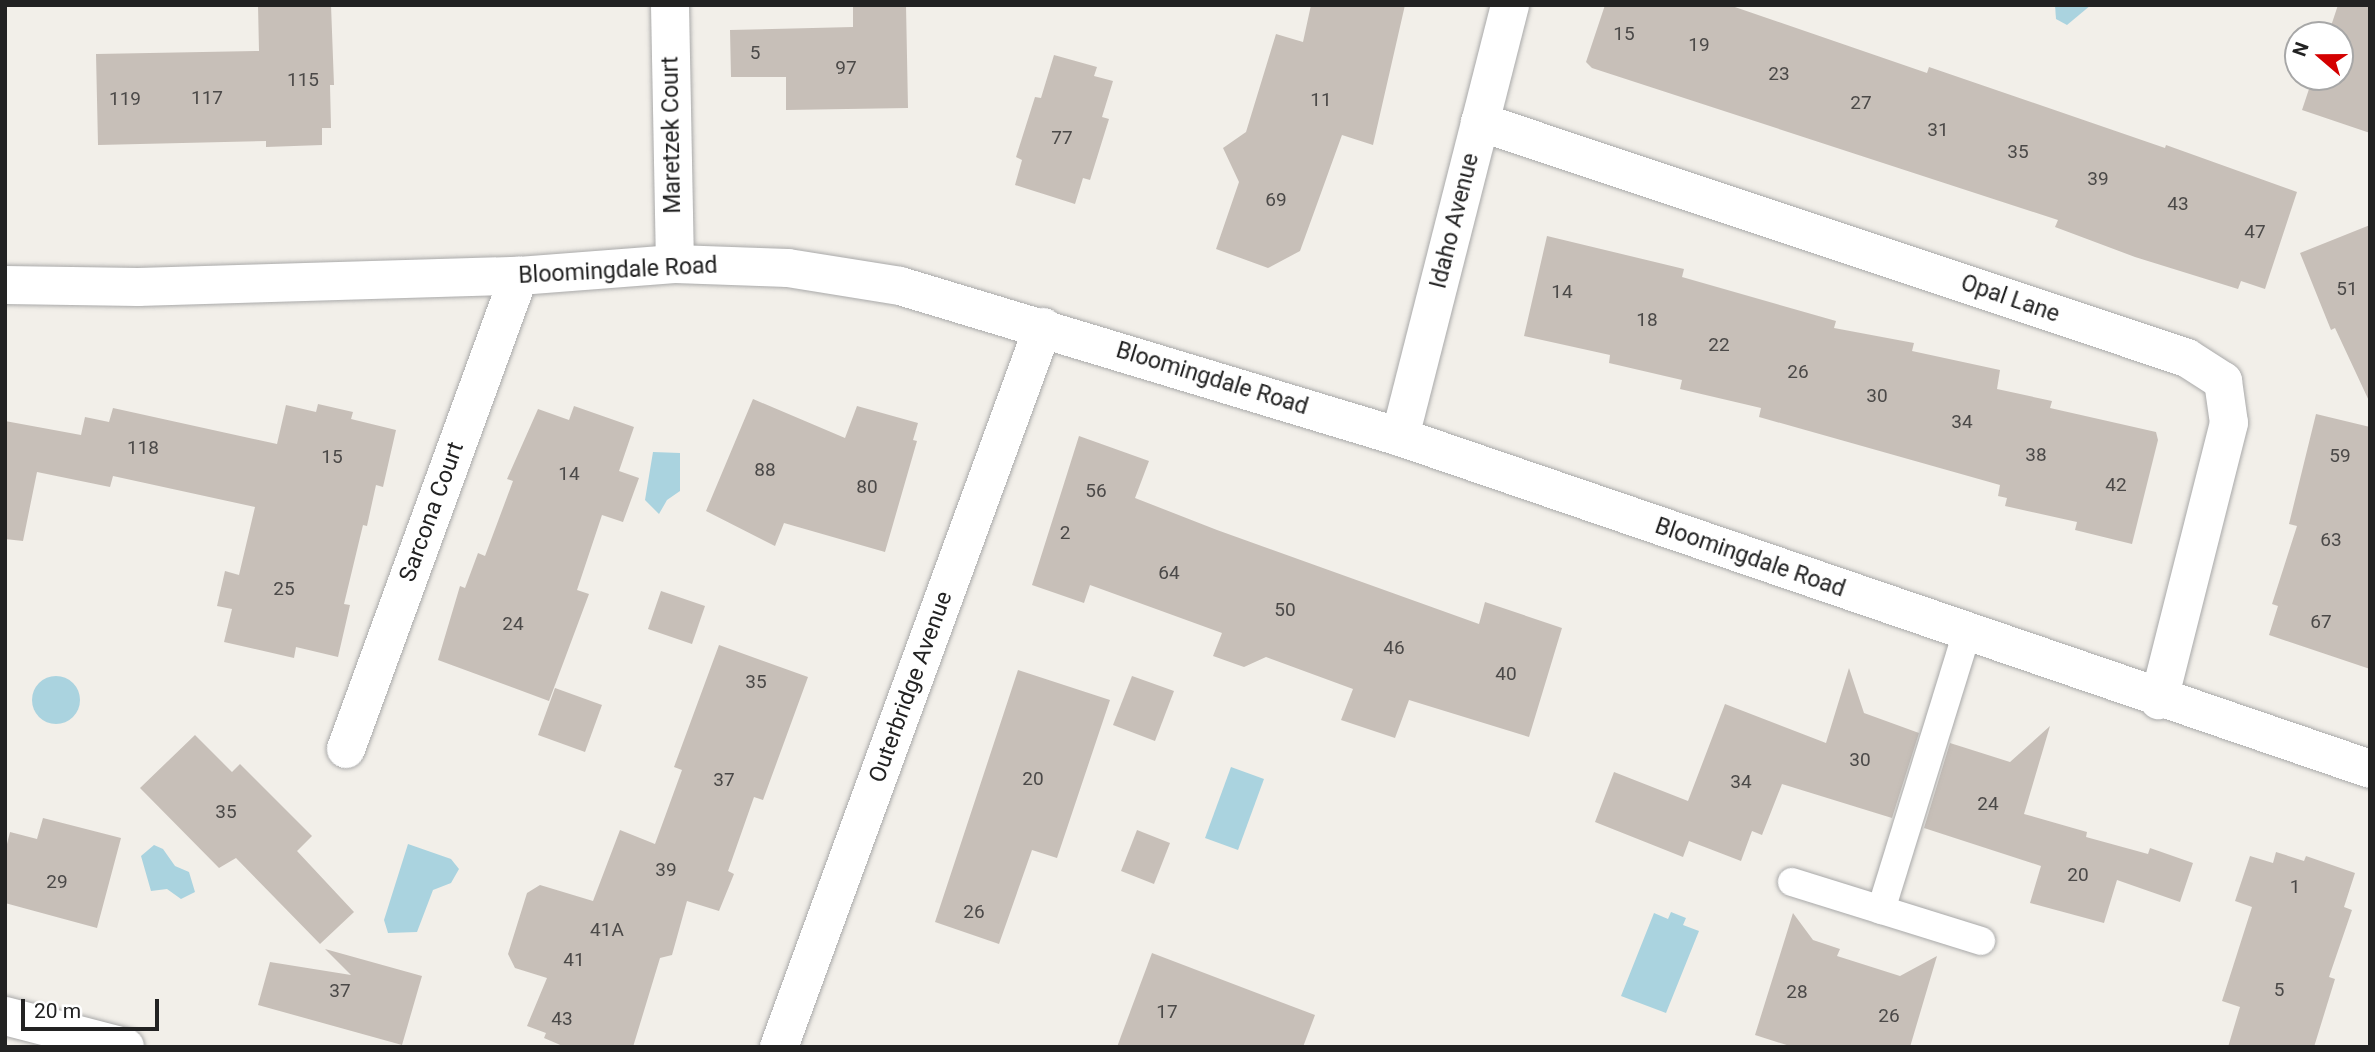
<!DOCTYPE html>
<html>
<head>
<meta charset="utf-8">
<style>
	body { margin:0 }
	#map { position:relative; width:2375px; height:1052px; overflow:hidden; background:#f2efe9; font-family:Roboto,sans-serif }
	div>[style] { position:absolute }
	.water>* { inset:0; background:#aad3df }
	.round { border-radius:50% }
	.building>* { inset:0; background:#c7bfb8 }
	.roads { filter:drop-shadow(0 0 2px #a9a9a9) drop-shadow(0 0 2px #a9a9a9) }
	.service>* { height:28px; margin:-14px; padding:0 14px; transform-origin:14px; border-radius:14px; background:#fff }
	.minor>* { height:38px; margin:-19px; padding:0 19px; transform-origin:19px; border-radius:19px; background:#fff }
	.tertiary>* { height:38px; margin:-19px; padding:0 19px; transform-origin:19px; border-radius:19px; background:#fff }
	span { translate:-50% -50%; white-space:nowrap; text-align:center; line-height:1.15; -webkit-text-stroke:7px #fff; paint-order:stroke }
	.number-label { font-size:19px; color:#4b4948 }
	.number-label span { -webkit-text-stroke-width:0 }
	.street-label { font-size:23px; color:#222 }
	.frame { position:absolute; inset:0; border:7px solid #222; pointer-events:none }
	.north { position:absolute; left:2284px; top:21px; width:70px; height:70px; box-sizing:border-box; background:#fff; border:2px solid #a7a7a7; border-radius:50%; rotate:290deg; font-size:19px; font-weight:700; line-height:28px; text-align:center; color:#222 }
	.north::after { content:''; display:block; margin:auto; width:24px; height:32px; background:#d40000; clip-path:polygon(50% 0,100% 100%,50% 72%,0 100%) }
	.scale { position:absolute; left:21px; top:999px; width:138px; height:32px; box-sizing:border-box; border:4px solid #222; border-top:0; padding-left:9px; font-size:21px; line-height:24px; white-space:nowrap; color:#222; -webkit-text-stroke:5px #fff; paint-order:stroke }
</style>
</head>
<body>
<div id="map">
	<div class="water">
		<i style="clip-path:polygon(2055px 5px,2091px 5px,2067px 25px,2056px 19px)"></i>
		<i style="clip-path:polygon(653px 452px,680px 453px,680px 491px,667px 500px,659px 514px,645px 500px)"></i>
		<i class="round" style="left:32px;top:676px;width:48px;height:48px"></i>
		<i style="clip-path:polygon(1231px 767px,1264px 779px,1238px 850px,1205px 838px)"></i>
		<i style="clip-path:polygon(408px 844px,451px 859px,459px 869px,451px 883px,433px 890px,417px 932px,388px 933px,384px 920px)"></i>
		<i style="clip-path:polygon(154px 845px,163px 849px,175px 866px,189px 872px,195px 892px,181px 899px,167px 889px,151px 891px,141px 856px)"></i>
		<i style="clip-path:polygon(1671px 912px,1686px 918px,1683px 925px,1699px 931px,1666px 1013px,1621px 996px,1654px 913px,1668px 919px)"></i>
	</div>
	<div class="building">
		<i style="clip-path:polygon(258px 5px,331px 5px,334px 85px,330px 85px,331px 128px,322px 128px,322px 145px,266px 147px,266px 141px,98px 145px,96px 54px,259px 51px)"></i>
		<i style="clip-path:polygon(853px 5px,906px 5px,908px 108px,786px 110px,786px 77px,731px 77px,730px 30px,853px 27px)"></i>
		<i style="clip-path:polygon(1311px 5px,1405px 5px,1373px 145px,1342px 135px,1300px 251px,1268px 268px,1216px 249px,1239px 182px,1223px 148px,1246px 132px,1276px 34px,1303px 42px)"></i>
		<i style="clip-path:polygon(1605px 5px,1729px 5px,1927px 73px,1929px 67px,2165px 148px,2166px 145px,2297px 192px,2265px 289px,2241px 281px,2238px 289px,2135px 257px,2055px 227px,2058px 220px,1592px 68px,1586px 62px)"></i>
		<i style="clip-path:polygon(2338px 5px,2370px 5px,2370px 133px,2302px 110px,2313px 77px,2340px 77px,2340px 35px,2328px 35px)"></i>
		<i style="clip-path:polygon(1054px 55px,1097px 67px,1094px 76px,1113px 81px,1102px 117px,1109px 119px,1090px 180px,1083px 178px,1075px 204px,1015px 185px,1022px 160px,1016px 157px,1035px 97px,1041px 98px)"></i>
		<i style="clip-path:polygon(2370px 225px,2370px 403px,2335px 328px,2331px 330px,2300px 253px)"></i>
		<i style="clip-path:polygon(1547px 236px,1684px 269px,1682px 277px,1836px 321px,1834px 328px,1914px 343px,1912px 351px,2000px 370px,1997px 389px,2052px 401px,2050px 408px,2156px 432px,2158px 440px,2132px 544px,2075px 530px,2077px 522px,2005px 506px,2007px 498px,1998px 496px,2000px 485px,1759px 417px,1761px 408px,1680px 389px,1682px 380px,1609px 363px,1610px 355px,1524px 336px)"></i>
		<i style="clip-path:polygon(753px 399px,845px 438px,857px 406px,918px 423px,913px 440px,917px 441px,885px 552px,784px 523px,775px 546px,706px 511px)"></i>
		<i style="clip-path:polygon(318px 404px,353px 412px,351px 419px,396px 430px,383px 487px,376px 485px,367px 526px,363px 525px,344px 604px,350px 605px,338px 657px,296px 647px,294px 658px,224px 642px,232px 609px,217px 606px,225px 571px,239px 575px,255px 507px,113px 476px,110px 487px,37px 472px,23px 541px,5px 539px,5px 421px,81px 435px,85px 417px,109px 422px,113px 408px,277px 444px,286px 405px,316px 412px)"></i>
		<i style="clip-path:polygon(574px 406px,634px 427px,619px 471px,639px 478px,623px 522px,602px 515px,577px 590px,589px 594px,549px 701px,438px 660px,460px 586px,465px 588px,478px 553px,485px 556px,513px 481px,507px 479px,538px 409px,569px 420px)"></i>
		<i style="clip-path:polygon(2316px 414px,2370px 427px,2370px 669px,2269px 635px,2278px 606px,2272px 604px,2297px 526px,2289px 524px)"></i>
		<i style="clip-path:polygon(1079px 436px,1149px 461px,1135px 498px,1217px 530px,1479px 624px,1485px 602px,1562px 628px,1529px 737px,1409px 700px,1395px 738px,1341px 720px,1353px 689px,1266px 657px,1244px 667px,1213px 656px,1222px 633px,1090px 585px,1084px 603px,1032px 585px)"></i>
		<i style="clip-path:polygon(661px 591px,705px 606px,692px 644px,648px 629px)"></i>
		<i style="clip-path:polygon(719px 645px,808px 677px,763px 800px,754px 797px,728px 871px,734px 874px,719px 911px,687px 901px,672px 955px,660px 958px,633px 1047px,565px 1047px,544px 1038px,546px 1033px,527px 1026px,547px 978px,515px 968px,508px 954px,527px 893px,540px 885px,593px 901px,620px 830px,655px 844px,682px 770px,674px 767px)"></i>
		<i style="clip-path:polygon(1849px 668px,1864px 713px,1919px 733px,1892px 818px,1782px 784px,1762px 835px,1752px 831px,1741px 861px,1689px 841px,1683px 857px,1595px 822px,1614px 772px,1688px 801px,1725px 704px,1826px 743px)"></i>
		<i style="clip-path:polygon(1018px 670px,1110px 700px,1057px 858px,1032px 850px,999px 944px,935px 922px)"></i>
		<i style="clip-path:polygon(1132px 676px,1174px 691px,1155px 741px,1113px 725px)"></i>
		<i style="clip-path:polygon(555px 688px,602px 705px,585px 752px,538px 735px)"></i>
		<i style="clip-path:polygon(2050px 726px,2024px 814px,2087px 832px,2086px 837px,2148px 854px,2150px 848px,2193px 863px,2180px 902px,2117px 880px,2104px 923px,2030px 903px,2041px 866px,1924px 828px,1950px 743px,2010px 762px)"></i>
		<i style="clip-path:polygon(195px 735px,232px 772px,240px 764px,312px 836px,297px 851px,354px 912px,320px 944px,236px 858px,219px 868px,140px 788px)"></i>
		<i style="clip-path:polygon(43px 818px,121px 838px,97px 928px,5px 903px,5px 852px,10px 832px,37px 839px)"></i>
		<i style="clip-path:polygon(1137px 830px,1170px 843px,1154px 884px,1121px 871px)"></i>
		<i style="clip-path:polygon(2276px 852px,2304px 861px,2306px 856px,2355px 873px,2344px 907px,2352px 910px,2329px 977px,2335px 979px,2314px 1047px,2228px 1047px,2240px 1007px,2222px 1001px,2252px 907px,2235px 901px,2250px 856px,2273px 863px)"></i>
		<i style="clip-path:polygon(1793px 913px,1813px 940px,1840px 949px,1837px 956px,1900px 976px,1937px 956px,1910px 1047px,1793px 1047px,1755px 1035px)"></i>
		<i style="clip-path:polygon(325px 949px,422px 976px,402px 1045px,258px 1005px,270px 962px,351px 975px)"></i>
		<i style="clip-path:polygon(1152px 953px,1315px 1015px,1303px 1047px,1117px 1047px)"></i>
	</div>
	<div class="roads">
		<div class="service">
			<i style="left:1792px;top:882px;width:198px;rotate:17.3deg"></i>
			<i style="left:1881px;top:910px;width:290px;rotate:-72.8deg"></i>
		</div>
		<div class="minor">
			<i style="left:670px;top:5px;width:259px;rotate:88.9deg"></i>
			<i style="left:1480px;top:122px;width:745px;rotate:18.46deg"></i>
			<i style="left:2187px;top:358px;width:43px;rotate:32.6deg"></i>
			<i style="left:2223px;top:381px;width:42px;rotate:81.9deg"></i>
			<i style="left:2229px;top:423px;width:286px;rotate:104.2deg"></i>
			<i style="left:1400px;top:437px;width:446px;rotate:-75.7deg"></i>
			<i style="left:346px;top:749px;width:504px;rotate:-69.91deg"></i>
			<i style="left:5px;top:1016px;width:124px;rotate:14.5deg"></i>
			<i style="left:779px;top:1047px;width:767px;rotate:-69.86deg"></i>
		</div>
		<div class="tertiary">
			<i style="left:5px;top:285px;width:133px;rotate:0.9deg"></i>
			<i style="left:138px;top:287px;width:381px;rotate:-1.7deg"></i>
			<i style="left:519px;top:276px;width:156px;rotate:-4.4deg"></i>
			<i style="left:675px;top:264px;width:113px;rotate:2deg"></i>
			<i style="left:788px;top:268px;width:113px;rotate:9.1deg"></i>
			<i style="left:900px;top:286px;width:522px;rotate:16.8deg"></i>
			<i style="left:1400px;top:437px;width:1025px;rotate:18.89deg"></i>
		</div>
	</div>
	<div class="number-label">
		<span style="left:1624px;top:34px">15</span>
		<span style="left:1699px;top:45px">19</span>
		<span style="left:755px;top:53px">5</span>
		<span style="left:846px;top:68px">97</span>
		<span style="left:1779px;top:74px">23</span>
		<span style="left:303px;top:80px">115</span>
		<span style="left:207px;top:98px">117</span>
		<span style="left:125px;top:99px">119</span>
		<span style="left:1321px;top:100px">11</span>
		<span style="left:1861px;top:103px">27</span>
		<span style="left:1938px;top:130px">31</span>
		<span style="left:1062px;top:138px">77</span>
		<span style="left:2018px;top:152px">35</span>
		<span style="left:2098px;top:179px">39</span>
		<span style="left:1276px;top:200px">69</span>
		<span style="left:2178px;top:204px">43</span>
		<span style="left:2255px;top:232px">47</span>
		<span style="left:2347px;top:289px">51</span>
		<span style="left:1562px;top:292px">14</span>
		<span style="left:1647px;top:320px">18</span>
		<span style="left:1719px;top:345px">22</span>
		<span style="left:1798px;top:372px">26</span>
		<span style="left:1877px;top:396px">30</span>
		<span style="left:1962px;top:422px">34</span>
		<span style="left:143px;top:448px">118</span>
		<span style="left:2036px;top:455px">38</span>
		<span style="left:2340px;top:456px">59</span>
		<span style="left:332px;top:457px">15</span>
		<span style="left:765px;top:470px">88</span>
		<span style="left:569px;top:474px">14</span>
		<span style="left:2116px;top:485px">42</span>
		<span style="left:867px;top:487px">80</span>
		<span style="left:1096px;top:491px">56</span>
		<span style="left:1065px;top:533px">2</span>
		<span style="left:2331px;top:540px">63</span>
		<span style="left:1169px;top:573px">64</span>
		<span style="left:284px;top:589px">25</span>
		<span style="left:1285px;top:610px">50</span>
		<span style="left:2321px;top:622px">67</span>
		<span style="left:513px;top:624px">24</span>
		<span style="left:1394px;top:648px">46</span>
		<span style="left:1506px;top:674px">40</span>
		<span style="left:756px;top:682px">35</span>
		<span style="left:1860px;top:760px">30</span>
		<span style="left:1033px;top:779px">20</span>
		<span style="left:724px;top:780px">37</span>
		<span style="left:1741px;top:782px">34</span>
		<span style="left:1988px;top:804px">24</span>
		<span style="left:226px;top:812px">35</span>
		<span style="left:666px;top:870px">39</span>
		<span style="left:2078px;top:875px">20</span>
		<span style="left:57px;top:882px">29</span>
		<span style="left:2295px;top:887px">1</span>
		<span style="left:974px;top:912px">26</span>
		<span style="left:607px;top:930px">41A</span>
		<span style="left:574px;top:960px">41</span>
		<span style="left:2279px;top:990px">5</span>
		<span style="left:340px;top:991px">37</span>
		<span style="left:1797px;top:992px">28</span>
		<span style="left:1167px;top:1012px">17</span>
		<span style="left:1889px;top:1016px">26</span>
		<span style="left:562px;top:1019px">43</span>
	</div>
	<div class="street-label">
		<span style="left:672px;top:135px;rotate:-91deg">Maretzek Court</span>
		<span style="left:1455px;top:221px;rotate:-76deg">Idaho Avenue</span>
		<span style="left:618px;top:271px;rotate:-3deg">Bloomingdale Road</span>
		<span style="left:2010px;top:299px;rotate:19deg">Opal Lane</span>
		<span style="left:1212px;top:379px;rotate:17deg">Bloomingdale Road</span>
		<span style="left:432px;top:512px;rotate:-70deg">Sarcona Court</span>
		<span style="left:1750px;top:558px;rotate:19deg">Bloomingdale Road</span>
		<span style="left:911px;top:687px;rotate:-70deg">Outerbridge Avenue</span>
	</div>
	<div class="frame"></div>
	<div class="north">N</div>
	<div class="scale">20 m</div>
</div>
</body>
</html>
